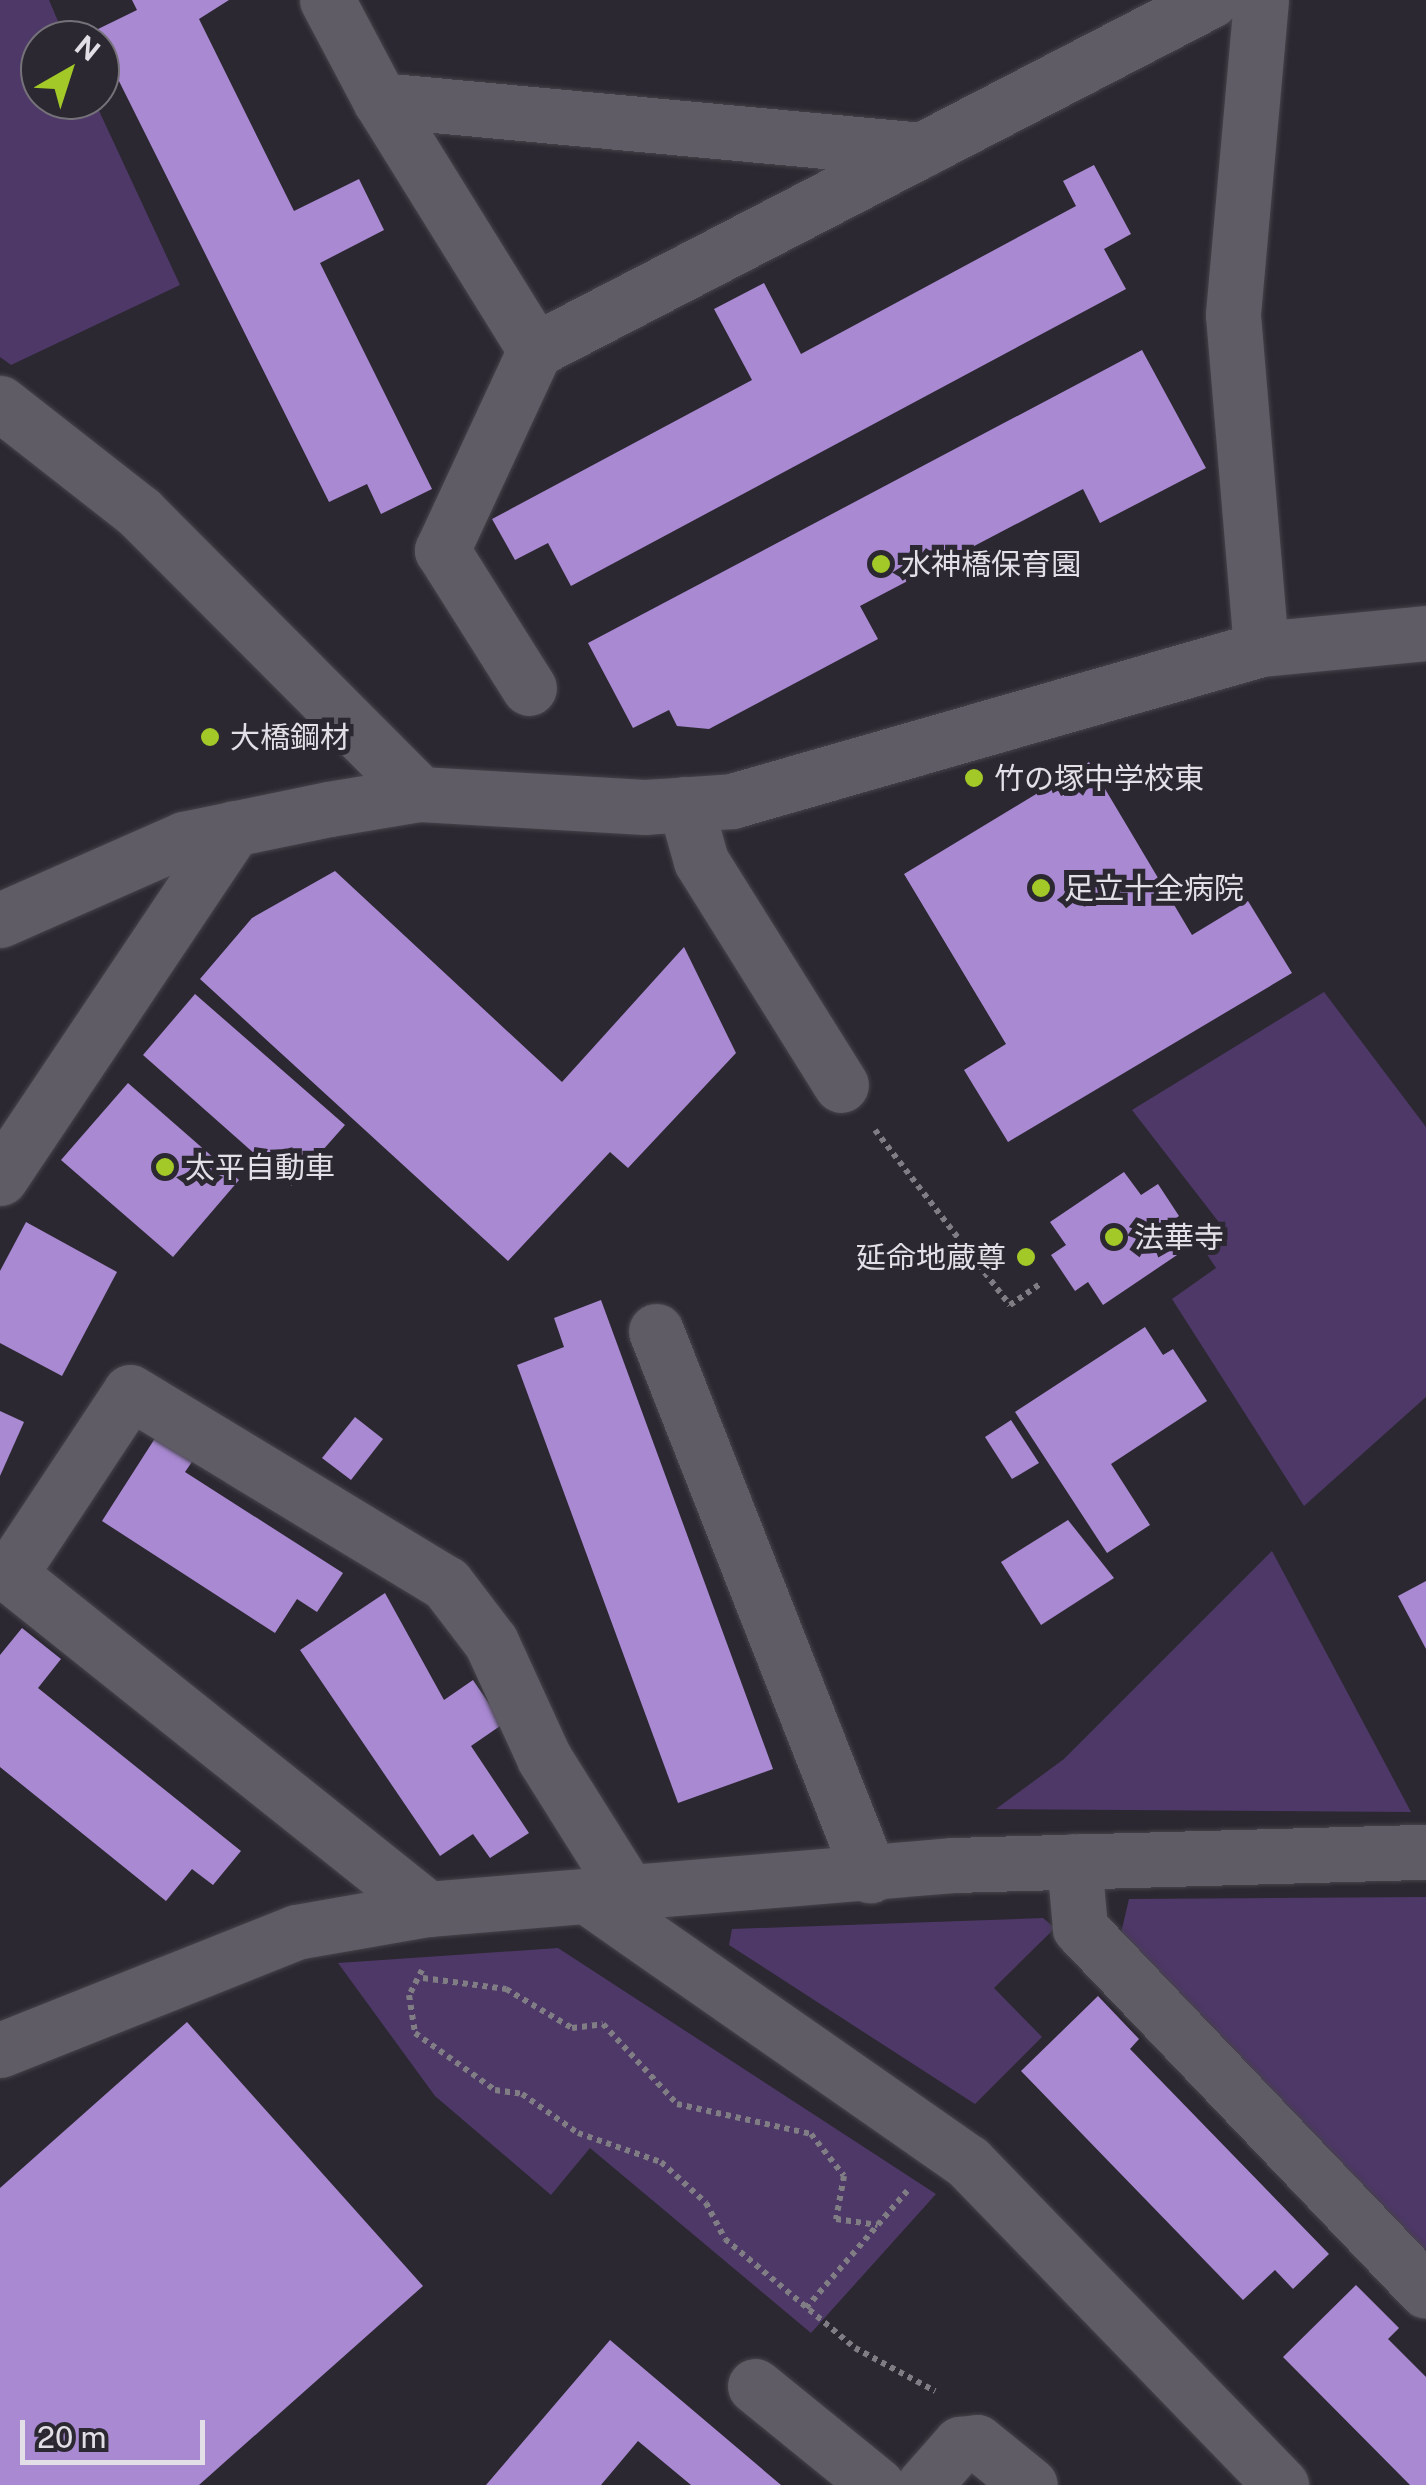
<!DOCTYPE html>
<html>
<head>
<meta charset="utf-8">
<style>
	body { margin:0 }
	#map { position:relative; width:1426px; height:2485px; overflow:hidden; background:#2c2831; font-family:"Public Sans","Noto Sans JP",sans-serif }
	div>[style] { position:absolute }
	.green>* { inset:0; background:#4d3867 }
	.building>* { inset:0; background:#a889d2 }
	.path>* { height:6px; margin-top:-3px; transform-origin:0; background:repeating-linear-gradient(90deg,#807d84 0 5px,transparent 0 10px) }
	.roads { filter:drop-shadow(0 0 2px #45434a) drop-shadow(0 0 2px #45434a) }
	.minor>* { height:55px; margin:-27.5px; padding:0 27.5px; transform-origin:27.5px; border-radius:27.5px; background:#605c66 }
	.dots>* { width:28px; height:28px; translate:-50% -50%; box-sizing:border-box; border:5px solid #2c2831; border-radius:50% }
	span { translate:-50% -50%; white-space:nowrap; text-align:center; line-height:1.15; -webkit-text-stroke:10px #2c2831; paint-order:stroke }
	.poi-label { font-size:30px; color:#e2e0e6 }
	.left { translate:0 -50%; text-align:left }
	.right { translate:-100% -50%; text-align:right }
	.north { position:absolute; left:20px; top:20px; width:100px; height:100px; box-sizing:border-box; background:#2c2831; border:2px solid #757279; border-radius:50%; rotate:39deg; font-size:28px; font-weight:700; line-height:40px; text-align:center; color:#e2e0e6 }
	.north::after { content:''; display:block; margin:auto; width:35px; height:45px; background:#a2c928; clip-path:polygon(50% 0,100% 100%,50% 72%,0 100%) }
	.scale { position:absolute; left:20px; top:2420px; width:185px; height:45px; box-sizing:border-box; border:5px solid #e2e0e6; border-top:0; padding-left:12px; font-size:30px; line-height:35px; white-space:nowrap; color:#e2e0e6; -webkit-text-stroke:8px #2c2831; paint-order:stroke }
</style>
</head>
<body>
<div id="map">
	<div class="green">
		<i style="clip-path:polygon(0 0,49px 0,66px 40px,40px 40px,40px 100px,94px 100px,180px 285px,11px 365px,0 357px)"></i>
		<i style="clip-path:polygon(1324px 992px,1426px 1127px,1426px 1397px,1304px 1506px,1172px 1299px,1216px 1268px,1206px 1253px,1228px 1234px,1132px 1110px)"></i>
		<i style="clip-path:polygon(1272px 1551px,1411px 1812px,996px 1809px,1064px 1759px)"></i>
		<i style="clip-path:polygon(1426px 1897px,1426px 2253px,1121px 1933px,1129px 1899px)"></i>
		<i style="clip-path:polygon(1043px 1918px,1055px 1928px,994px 1988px,1042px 2037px,975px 2104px,729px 1945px,732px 1929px)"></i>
		<i style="clip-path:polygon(558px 1948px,936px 2194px,811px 2333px,590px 2148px,551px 2195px,435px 2096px,338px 1963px)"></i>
	</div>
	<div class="building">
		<i style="clip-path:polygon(132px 0,229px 0,199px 19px,294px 211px,359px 179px,384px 230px,320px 263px,432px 489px,381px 514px,367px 484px,329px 502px,94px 31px,137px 10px)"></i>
		<i style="clip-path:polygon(1094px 165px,1131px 234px,1104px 249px,1126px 289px,571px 586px,548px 543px,515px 560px,492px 519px,752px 380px,714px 309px,764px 283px,801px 354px,1076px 206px,1063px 181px)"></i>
		<i style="clip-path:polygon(1142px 350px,1206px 468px,1100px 523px,1083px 489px,860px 606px,878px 639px,709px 729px,677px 726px,669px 710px,633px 728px,588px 643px)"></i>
		<i style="clip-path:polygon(1089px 762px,1192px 935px,1248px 901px,1292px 973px,1008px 1142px,964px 1070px,1006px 1044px,904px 874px)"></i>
		<i style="clip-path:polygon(335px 871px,562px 1082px,684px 947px,736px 1053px,628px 1168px,610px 1152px,508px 1261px,200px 979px,252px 918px)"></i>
		<i style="clip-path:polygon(195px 994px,345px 1125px,291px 1186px,143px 1055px)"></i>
		<i style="clip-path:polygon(128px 1083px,239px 1180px,173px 1257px,61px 1160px)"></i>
		<i style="clip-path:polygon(1124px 1172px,1141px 1195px,1158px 1184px,1179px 1216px,1165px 1226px,1183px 1251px,1103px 1305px,1088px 1282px,1075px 1291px,1051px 1255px,1066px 1245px,1050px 1222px)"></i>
		<i style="clip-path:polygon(26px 1222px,117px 1272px,62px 1376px,0 1343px,0 1271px)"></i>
		<i style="clip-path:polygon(601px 1300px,773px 1769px,678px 1803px,517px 1365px,564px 1347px,554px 1318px)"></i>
		<i style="clip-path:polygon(1145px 1327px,1163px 1355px,1173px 1349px,1207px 1401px,1111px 1464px,1150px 1525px,1107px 1553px,1015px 1412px)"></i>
		<i style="clip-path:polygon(0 1411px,24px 1422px,0 1476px)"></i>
		<i style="clip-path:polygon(355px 1417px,383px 1439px,351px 1480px,322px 1458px)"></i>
		<i style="clip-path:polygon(1011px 1420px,1039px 1463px,1012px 1479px,985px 1437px)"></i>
		<i style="clip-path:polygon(159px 1432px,196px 1456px,185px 1472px,343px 1573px,317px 1612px,297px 1599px,275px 1633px,102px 1521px)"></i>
		<i style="clip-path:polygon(1068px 1520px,1114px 1578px,1041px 1625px,1001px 1562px)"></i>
		<i style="clip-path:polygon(1426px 1581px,1426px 1649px,1398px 1596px)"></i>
		<i style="clip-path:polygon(385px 1593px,444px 1700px,473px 1680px,503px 1724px,471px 1746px,529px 1833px,490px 1858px,473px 1834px,440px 1856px,300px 1650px)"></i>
		<i style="clip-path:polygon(22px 1628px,61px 1659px,38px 1688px,241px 1851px,213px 1885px,192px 1869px,166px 1901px,0 1767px,0 1655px)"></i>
		<i style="clip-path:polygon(1098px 1996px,1139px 2039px,1130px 2049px,1329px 2254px,1293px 2289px,1275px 2270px,1243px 2300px,1021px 2071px)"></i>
		<i style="clip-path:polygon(187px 2022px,423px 2286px,199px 2485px,0 2485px,0 2188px)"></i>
		<i style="clip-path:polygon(1356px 2285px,1399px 2328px,1388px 2339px,1426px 2377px,1426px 2485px,1410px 2485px,1283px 2357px)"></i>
		<i style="clip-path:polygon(610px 2340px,781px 2485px,691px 2485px,638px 2441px,601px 2485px,486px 2485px)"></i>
	</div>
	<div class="path">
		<i style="left:875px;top:1130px;width:221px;rotate:52.4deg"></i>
		<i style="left:1010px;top:1305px;width:37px;rotate:-35deg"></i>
		<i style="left:422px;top:1970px;width:28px;rotate:117deg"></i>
		<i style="left:409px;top:1995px;width:38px;rotate:81deg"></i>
		<i style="left:415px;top:2033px;width:98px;rotate:35.5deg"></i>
		<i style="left:495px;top:2090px;width:27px;rotate:8deg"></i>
		<i style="left:522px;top:2094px;width:68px;rotate:34.9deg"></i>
		<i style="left:578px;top:2133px;width:88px;rotate:19.3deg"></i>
		<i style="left:661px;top:2162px;width:61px;rotate:42.3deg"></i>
		<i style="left:706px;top:2203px;width:41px;rotate:62.2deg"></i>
		<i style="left:725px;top:2239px;width:170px;rotate:40deg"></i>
		<i style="left:855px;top:2348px;width:91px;rotate:28.3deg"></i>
		<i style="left:423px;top:1978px;width:84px;rotate:7.5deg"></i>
		<i style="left:506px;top:1989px;width:77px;rotate:30.6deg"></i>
		<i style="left:572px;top:2028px;width:31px;rotate:-7deg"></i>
		<i style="left:603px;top:2024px;width:109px;rotate:47.2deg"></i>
		<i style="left:677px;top:2104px;width:137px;rotate:12.6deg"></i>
		<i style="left:811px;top:2134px;width:53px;rotate:51.8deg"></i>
		<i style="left:844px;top:2176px;width:44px;rotate:100.5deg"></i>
		<i style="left:836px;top:2219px;width:42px;rotate:8.1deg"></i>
		<i style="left:806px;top:2308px;width:155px;rotate:-49.2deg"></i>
	</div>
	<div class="roads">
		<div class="minor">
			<i style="left:327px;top:0;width:113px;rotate:62.1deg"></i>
			<i style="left:380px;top:100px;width:544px;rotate:5.27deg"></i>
			<i style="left:1261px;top:0;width:316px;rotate:95.1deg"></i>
			<i style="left:1233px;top:315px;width:335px;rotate:85.2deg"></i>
			<i style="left:380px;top:100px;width:294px;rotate:58.2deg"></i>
			<i style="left:535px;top:350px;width:221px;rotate:114.9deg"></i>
			<i style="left:442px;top:550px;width:163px;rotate:57.8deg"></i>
			<i style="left:535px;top:350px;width:761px;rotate:-27.37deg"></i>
			<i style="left:0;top:403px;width:177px;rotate:38.1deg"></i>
			<i style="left:139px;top:512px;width:398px;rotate:45.1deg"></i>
			<i style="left:685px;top:804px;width:59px;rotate:74.3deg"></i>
			<i style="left:701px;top:861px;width:264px;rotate:58deg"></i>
			<i style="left:0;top:920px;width:201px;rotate:-23.8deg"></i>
			<i style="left:184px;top:839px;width:148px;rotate:-11.7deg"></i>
			<i style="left:329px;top:809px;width:92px;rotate:-9.4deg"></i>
			<i style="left:420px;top:794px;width:225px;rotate:3.3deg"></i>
			<i style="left:645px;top:807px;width:87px;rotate:-3.9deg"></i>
			<i style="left:732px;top:801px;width:550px;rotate:-16.03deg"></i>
			<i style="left:1261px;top:649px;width:166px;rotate:-5.5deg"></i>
			<i style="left:0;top:1178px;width:421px;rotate:-56.2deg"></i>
			<i style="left:656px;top:1331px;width:585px;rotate:68.53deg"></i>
			<i style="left:0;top:1567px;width:548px;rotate:38.63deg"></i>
			<i style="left:9px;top:1575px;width:219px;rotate:-56.5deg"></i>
			<i style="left:130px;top:1392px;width:369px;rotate:31.2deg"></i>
			<i style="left:446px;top:1583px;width:74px;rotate:52.7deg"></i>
			<i style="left:491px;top:1642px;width:128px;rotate:65.4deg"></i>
			<i style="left:544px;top:1758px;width:162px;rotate:57.9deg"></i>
			<i style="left:1074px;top:1861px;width:67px;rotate:84.9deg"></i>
			<i style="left:1080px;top:1928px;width:501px;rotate:46.37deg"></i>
			<i style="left:591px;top:1899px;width:460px;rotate:34.9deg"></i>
			<i style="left:968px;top:2162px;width:450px;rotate:45.9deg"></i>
			<i style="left:0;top:2050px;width:319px;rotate:-21.7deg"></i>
			<i style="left:296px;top:1932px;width:134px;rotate:-9.9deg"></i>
			<i style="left:428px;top:1909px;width:527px;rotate:-4.79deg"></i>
			<i style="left:953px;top:1865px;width:473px;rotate:-1.6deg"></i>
			<i style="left:755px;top:2386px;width:157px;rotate:39.1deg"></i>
			<i style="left:924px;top:2485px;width:55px;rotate:-48.7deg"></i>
			<i style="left:960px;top:2444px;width:17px;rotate:-7deg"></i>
			<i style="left:977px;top:2442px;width:68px;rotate:39.1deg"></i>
		</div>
	</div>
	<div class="dots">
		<i style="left:881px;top:564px;background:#a2c928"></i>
		<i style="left:210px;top:737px;background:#a2c928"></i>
		<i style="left:974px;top:778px;background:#a2c928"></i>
		<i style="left:1041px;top:888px;background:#a2c928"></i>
		<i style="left:165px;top:1167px;background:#a2c928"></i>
		<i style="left:1114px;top:1237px;background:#a2c928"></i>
		<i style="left:1026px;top:1257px;background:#a2c928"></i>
	</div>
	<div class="poi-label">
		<span class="left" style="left:901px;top:564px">水神橋保育園</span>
		<span class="left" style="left:230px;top:737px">大橋鋼材</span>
		<span class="left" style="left:994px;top:778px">竹の塚中学校東</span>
		<span class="left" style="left:1064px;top:888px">足立十全病院</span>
		<span class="left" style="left:185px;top:1167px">太平自動車</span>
		<span class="left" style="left:1134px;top:1237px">法華寺</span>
		<span class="right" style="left:1006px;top:1257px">延命地蔵尊</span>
	</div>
	<div class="north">N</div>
	<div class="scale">20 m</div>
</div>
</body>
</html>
